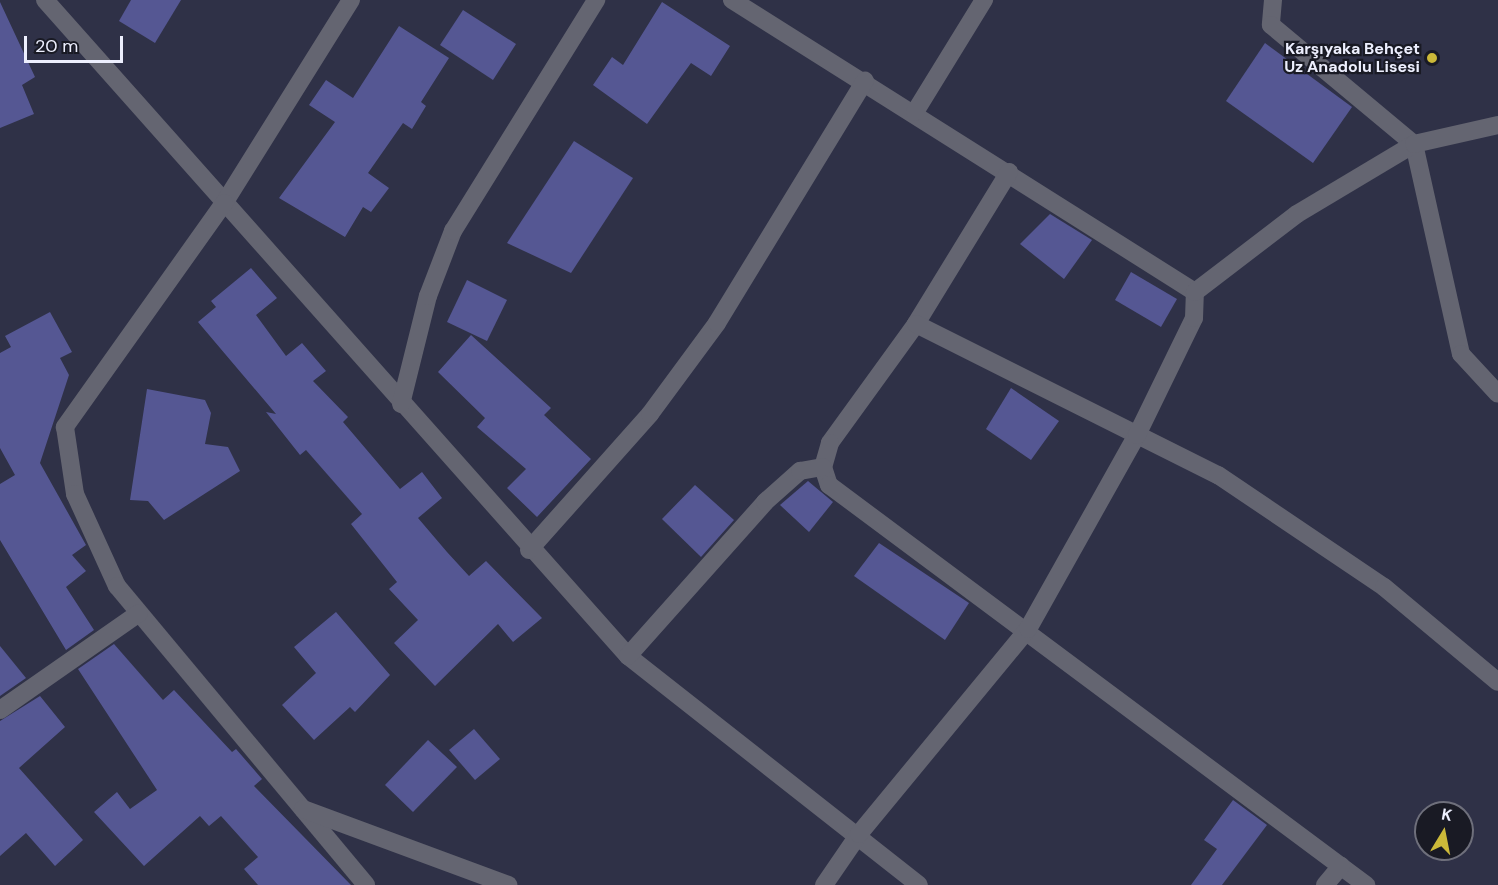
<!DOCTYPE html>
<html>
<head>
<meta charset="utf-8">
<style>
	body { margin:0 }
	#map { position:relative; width:1498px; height:885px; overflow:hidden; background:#2f3147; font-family:"DM Sans",sans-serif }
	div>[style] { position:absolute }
	.building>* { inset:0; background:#555793 }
	.minor>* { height:18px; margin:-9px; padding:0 9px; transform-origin:9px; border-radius:9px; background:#646571 }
	.dots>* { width:16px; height:16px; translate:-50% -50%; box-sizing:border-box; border:3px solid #191a24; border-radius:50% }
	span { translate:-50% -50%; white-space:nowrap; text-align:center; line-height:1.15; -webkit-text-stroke:4.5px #191a24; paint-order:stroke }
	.poi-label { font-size:16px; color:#edeffe; font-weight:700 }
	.right { translate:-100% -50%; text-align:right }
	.north { position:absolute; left:1414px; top:801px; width:60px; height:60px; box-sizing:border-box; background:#191a24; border:2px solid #6e6f7b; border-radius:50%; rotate:10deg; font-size:16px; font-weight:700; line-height:24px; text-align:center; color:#edeffe }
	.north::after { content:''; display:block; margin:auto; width:21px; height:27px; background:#ccb939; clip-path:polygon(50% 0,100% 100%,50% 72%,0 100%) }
	.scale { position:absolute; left:24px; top:36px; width:99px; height:27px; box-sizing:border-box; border:3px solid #edeffe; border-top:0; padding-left:8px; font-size:18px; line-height:21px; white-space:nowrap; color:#edeffe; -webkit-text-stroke:4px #191a24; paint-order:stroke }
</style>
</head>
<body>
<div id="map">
	<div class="building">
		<i style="clip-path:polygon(131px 0,181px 0,155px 43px,119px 21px)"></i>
		<i style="clip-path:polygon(0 2px,35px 77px,22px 85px,34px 114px,0 128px)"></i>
		<i style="clip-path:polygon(662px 2px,730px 46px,711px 76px,691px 63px,647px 124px,593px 85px,612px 57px,623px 65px)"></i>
		<i style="clip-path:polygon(463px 10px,516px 44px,493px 80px,440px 45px)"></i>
		<i style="clip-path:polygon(399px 26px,449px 58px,421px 102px,426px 106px,412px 129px,403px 123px,368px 173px,389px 188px,371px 212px,363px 207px,345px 237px,279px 198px,335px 122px,309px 105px,326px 80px,353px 98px)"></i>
		<i style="clip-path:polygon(1265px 43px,1352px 107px,1313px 163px,1226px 101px)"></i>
		<i style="clip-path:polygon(574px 141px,633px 178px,571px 273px,507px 243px)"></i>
		<i style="clip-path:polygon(1050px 214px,1092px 240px,1064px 279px,1020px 244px)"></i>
		<i style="clip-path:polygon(251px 268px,277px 298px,256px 315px,286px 356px,302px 343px,326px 371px,313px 381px,348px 417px,343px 422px,400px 489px,422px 472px,442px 498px,418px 518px,447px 552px,469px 576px,486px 561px,542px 618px,513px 642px,498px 624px,435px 686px,394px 643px,418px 620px,389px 589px,397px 582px,351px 524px,362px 514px,306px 450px,300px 455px,266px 412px,276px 414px,198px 322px,216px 307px,211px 301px)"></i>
		<i style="clip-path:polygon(1131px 272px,1177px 299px,1161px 327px,1115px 300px)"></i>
		<i style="clip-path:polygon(467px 280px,507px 300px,487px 341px,447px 322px)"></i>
		<i style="clip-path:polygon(50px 312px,72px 352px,60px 358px,69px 375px,40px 463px,86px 545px,72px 555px,86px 571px,66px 587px,94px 630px,66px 650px,0 540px,0 484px,15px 475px,0 448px,0 353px,11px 347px,5px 336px)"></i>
		<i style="clip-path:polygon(471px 335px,551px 408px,544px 415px,591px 459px,537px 517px,507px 488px,526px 469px,477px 427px,485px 418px,438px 372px)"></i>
		<i style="clip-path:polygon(1011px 388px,1059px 421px,1031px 460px,986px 429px)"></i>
		<i style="clip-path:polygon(147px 389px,205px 400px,211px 413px,205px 444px,228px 447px,240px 471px,164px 520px,148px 501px,130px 500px)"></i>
		<i style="clip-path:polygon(808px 481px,833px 502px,809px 532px,780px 505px)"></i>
		<i style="clip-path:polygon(695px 485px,734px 520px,701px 557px,662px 519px)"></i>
		<i style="clip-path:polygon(879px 543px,969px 603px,945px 640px,854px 576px)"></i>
		<i style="clip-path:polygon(336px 612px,390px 675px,355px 712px,350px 707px,314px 740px,282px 705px,316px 673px,294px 647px)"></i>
		<i style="clip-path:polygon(114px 644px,163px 700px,174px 690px,232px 752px,236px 749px,262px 779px,254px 786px,351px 885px,258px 885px,244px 869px,258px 857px,221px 816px,209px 826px,200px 816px,144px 866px,94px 812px,117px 792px,130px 809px,157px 790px,78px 669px)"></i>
		<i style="clip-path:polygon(0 646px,26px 678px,0 696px)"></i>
		<i style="clip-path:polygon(40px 696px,65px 727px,19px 768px,83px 840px,55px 866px,26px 833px,0 856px,0 721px)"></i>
		<i style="clip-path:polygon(474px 729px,500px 759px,475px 780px,449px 750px)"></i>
		<i style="clip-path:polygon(428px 740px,457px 767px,413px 812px,385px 785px)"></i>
		<i style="clip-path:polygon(1233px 800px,1267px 825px,1222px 885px,1191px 885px,1217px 849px,1204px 840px)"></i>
	</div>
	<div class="minor">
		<i style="left:45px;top:0;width:878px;rotate:48.37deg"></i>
		<i style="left:628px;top:656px;width:370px;rotate:38.2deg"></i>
		<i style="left:351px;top:0;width:239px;rotate:122deg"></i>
		<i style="left:224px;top:203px;width:275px;rotate:125.4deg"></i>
		<i style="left:65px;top:427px;width:68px;rotate:81.5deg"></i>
		<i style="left:75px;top:494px;width:101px;rotate:65.5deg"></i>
		<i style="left:117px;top:586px;width:389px;rotate:50.2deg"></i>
		<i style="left:732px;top:0;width:547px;rotate:32.24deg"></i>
		<i style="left:1273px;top:0;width:25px;rotate:95deg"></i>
		<i style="left:1271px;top:25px;width:186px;rotate:39.8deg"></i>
		<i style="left:1414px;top:144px;width:215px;rotate:77.4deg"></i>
		<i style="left:1461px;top:354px;width:54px;rotate:47.2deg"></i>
		<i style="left:915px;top:112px;width:132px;rotate:-58.4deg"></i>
		<i style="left:1009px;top:172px;width:178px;rotate:121.5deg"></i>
		<i style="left:916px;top:324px;width:147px;rotate:125.9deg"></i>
		<i style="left:830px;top:443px;width:25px;rotate:106deg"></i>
		<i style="left:823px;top:467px;width:19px;rotate:72deg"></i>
		<i style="left:829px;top:485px;width:670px;rotate:36.68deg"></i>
		<i style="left:916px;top:324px;width:338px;rotate:26.6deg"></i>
		<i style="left:1218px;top:475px;width:200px;rotate:34deg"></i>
		<i style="left:1384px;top:587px;width:148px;rotate:39.8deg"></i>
		<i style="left:401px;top:404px;width:111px;rotate:-76deg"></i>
		<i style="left:428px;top:296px;width:70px;rotate:-69deg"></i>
		<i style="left:453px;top:231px;width:272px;rotate:-58.2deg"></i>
		<i style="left:529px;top:550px;width:182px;rotate:-48.3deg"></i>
		<i style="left:650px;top:414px;width:113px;rotate:-53.6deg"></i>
		<i style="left:717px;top:323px;width:284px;rotate:-58.6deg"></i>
		<i style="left:628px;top:656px;width:206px;rotate:-48.3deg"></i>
		<i style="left:765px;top:502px;width:47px;rotate:-41.5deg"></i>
		<i style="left:800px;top:471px;width:23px;rotate:-10deg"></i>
		<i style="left:0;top:710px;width:169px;rotate:-34.9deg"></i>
		<i style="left:303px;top:809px;width:219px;rotate:20.3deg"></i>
		<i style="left:824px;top:885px;width:62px;rotate:-55.5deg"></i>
		<i style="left:859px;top:834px;width:266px;rotate:-50.5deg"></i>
		<i style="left:1028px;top:629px;width:223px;rotate:-60.7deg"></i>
		<i style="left:1137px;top:435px;width:130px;rotate:-64deg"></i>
		<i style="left:1194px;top:318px;width:26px;rotate:-88deg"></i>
		<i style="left:1195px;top:292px;width:128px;rotate:-37.4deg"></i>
		<i style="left:1297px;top:214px;width:136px;rotate:-30.9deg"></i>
		<i style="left:1414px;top:144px;width:86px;rotate:-12.7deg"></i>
		<i style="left:1325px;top:885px;width:25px;rotate:-50deg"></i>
	</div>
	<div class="dots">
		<i style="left:1432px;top:58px;background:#ccb939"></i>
	</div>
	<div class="poi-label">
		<span class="right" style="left:1420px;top:58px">Karşıyaka Behçet<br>Uz Anadolu Lisesi</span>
	</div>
	<div class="north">K</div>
	<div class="scale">20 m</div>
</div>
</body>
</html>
